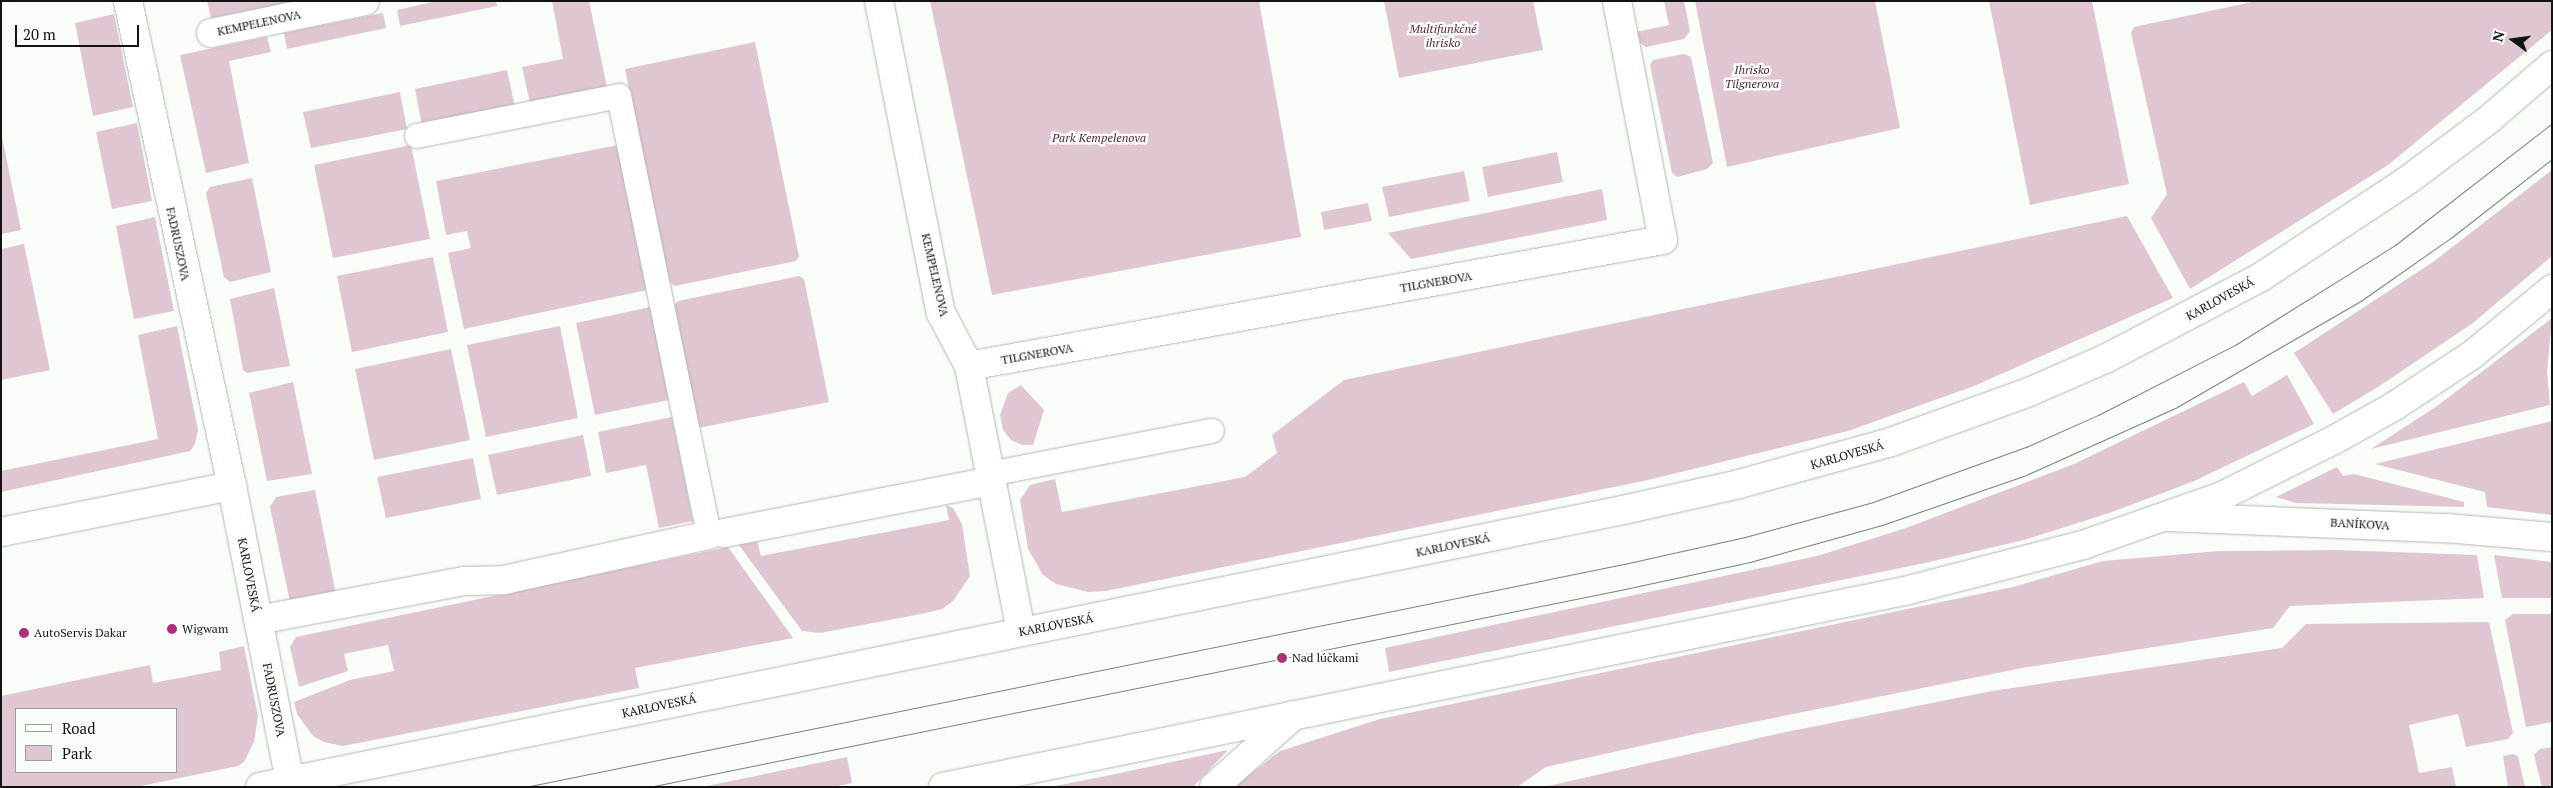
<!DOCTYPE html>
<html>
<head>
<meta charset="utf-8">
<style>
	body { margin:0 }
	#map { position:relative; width:2553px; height:788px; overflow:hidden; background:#f8fdf7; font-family:"PT Serif",serif }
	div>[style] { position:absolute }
	.green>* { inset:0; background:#e0c5d2 }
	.roads { filter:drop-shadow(0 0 1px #b2b7b2) drop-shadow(0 0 1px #b2b7b2) }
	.service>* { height:24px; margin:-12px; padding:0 12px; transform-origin:12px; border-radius:12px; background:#fff }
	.minor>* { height:28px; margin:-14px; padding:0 14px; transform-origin:14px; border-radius:14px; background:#fff }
	.secondary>* { height:28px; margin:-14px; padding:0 14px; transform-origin:14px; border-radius:14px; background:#fff }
	.tram>* { height:1px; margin:-0.5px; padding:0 0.5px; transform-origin:0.5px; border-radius:0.5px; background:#7d817d }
	.dots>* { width:14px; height:14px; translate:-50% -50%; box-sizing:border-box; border:2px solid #f8fdf7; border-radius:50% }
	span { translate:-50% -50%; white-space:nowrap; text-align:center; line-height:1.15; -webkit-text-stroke:5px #f8fdf7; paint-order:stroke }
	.street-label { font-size:12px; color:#121412 }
	.park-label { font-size:12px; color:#572642; font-style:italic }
	.poi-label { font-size:12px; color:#121412 }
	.left { translate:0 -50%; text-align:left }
	.frame { position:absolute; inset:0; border:2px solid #121412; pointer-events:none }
	.legend { position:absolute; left:15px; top:708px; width:162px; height:65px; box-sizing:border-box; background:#f8fdf7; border:1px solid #9ca09b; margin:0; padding:6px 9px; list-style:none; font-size:15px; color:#121412 }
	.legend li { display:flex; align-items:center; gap:10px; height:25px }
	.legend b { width:25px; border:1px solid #9ca09b }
	.north { position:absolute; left:2488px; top:15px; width:50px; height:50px; -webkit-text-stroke:4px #f8fdf7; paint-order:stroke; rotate:284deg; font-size:14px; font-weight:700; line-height:20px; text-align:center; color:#121412 }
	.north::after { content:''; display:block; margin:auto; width:18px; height:22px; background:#121412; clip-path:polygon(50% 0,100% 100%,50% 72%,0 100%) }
	.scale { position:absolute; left:15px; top:25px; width:124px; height:22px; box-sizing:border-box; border:2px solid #121412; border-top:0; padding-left:6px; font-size:15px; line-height:18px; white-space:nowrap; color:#121412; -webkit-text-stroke:4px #f8fdf7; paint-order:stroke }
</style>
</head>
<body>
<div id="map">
	<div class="green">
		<i style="clip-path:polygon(207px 1px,295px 1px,211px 18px)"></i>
		<i style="clip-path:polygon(437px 1px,496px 1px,497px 6px,400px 26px,397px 10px)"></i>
		<i style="clip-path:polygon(552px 1px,589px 1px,607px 87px,530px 103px,522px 67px,563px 59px)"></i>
		<i style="clip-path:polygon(930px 1px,1259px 1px,1301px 237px,992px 295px)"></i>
		<i style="clip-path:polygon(1384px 1px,1533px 1px,1543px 50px,1399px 78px)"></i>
		<i style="clip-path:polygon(1664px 1px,1684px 1px,1690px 31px,1684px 39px,1646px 47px,1640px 43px,1636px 32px,1669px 25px)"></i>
		<i style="clip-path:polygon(1695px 1px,1875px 1px,1900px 128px,1727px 167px)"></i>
		<i style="clip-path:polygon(1989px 1px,2092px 1px,2129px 184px,2030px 205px)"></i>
		<i style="clip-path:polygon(2257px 1px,2552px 1px,2552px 30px,2388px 165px,2190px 289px,2151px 218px,2167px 194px,2131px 33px,2134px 27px)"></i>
		<i style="clip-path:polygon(383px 13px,386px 28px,287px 49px,284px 33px)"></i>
		<i style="clip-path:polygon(114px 14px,133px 107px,93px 116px,75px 23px)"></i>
		<i style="clip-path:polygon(267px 37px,271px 52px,229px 61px,249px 163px,206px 173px,180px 55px)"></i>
		<i style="clip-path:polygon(755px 42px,799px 256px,796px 261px,675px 286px,668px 281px,625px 69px)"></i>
		<i style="clip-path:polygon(1684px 54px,1691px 57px,1713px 163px,1707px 169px,1677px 177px,1672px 173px,1650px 65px,1653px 60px)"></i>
		<i style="clip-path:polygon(507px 70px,515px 107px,422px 126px,415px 89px)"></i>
		<i style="clip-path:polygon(400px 92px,407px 129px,311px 148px,303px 112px)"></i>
		<i style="clip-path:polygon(137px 123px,152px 201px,112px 209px,96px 132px)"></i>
		<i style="clip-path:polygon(1px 132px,21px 230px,1px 234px)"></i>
		<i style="clip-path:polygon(411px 145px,430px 239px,333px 258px,314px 165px)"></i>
		<i style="clip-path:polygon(618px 145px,647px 290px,464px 329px,448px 253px,471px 248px,467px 231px,446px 235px,436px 181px)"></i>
		<i style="clip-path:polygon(1557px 152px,1563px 182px,1488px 197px,1482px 167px)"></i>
		<i style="clip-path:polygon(2552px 170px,2552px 256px,2473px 323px,2378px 387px,2333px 414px,2294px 353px,2433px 262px)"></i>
		<i style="clip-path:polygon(1464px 171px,1470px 201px,1389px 217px,1382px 187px)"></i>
		<i style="clip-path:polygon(252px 178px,271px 272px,230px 282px,224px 277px,206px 193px,210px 187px)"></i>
		<i style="clip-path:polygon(1602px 189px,1607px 220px,1411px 259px,1388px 233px)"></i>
		<i style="clip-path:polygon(1368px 203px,1372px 221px,1324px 230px,1321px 212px)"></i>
		<i style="clip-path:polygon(2127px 216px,2173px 298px,1974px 386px,1848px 431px,1648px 480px,1106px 591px,1088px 592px,1056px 584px,1043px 575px,1028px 549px,1020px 500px,1030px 485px,1055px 479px,1062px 512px,1245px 477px,1277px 453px,1272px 435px,1344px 380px)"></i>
		<i style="clip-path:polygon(155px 217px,174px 311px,134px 319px,116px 226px)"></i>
		<i style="clip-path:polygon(24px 244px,50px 370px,1px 380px,1px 249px)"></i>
		<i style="clip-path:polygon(433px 257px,448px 332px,352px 352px,337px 276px)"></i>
		<i style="clip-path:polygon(799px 276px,804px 279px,829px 402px,698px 428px,673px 306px,678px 301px)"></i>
		<i style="clip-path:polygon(274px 288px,290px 366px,247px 373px,243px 370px,230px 299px)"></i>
		<i style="clip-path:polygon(650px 307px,669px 400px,595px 415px,576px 323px)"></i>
		<i style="clip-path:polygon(2552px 318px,2547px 372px,2550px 405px,2371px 449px,2437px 406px)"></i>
		<i style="clip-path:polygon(177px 326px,198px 430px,195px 444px,190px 451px,1px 492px,1px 471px,158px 439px,138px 335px)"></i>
		<i style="clip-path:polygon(560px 326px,578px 418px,486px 437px,467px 345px)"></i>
		<i style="clip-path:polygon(451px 349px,470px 440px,374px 460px,355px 369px)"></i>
		<i style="clip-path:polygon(2287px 375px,2314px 424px,2192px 482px,2112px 512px,2024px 540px,1925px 563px,1389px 672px,1385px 648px,1817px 556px,1906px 528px,2074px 464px,2244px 382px,2252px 396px)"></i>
		<i style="clip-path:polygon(293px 382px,312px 474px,267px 481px,249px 393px)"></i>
		<i style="clip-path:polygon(1021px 385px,1044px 410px,1033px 445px,1022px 445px,1011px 440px,1003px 430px,1000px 415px,1008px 393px)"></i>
		<i style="clip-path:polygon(672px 417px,693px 521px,659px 528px,646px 465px,606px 473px,598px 432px)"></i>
		<i style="clip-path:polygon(2552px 421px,2552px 515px,2487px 507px,2485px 492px,2375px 464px)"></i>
		<i style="clip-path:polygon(583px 435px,591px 476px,497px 495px,488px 455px)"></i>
		<i style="clip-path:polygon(473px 458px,481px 499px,386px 518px,377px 477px)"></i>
		<i style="clip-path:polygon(2337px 467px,2343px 476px,2354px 474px,2464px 502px,2464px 507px,2296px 503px,2276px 497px)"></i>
		<i style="clip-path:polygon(315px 490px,336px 594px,290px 602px,270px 507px,276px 497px)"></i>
		<i style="clip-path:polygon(946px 505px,953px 508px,962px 524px,970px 576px,953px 601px,942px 609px,926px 613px,820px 633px,802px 631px,739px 545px,757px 541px,761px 556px,949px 520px)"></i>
		<i style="clip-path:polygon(728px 547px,793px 638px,635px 668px,639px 688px,343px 746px,324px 742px,313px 736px,297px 714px,294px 702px,350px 680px,394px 671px,388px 645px,344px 654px,348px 671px,299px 687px,290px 647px,296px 637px)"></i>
		<i style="clip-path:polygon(2336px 550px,2477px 555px,2484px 598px,2290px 606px,2273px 628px,2022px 668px,1704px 732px,1546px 767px,1517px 787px,1234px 787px,1280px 751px,1380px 719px,2013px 587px,2103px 561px,2219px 551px)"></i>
		<i style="clip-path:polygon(2494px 555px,2552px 562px,2552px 598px,2502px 598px)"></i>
		<i style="clip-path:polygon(2513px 614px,2552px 614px,2552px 722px,2526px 727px,2505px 620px)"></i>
		<i style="clip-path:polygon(2489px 622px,2513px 733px,2508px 739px,2466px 747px,2458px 714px,2409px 725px,2419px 773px,2452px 767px,2456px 787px,1544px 787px,1781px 733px,1992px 691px,2282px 648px,2306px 624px)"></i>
		<i style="clip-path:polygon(evenodd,244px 646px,258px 716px,254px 742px,244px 762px,238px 766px,136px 787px,1px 787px,1px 696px,150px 665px,153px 683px,221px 670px,219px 652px,244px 646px,16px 709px,176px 709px,176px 772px,16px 772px,16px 709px)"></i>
		<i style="clip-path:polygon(2552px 747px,2552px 787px,2542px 787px,2534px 755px,2540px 749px)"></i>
		<i style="clip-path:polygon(1228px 750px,1193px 787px,1050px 787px,1111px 775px)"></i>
		<i style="clip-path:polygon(2513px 754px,2518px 756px,2525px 787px,2508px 787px,2503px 756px)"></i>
		<i style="clip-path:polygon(847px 757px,852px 783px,833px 787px,702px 787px)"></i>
	</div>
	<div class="roads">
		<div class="service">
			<i style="left:417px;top:136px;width:206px;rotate:-11.2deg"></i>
			<i style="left:619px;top:96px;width:448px;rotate:78.4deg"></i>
			<i style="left:990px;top:474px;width:226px;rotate:-11deg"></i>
		</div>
		<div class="minor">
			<i style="left:128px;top:1px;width:496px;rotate:77.9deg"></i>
			<i style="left:232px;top:486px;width:301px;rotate:78.9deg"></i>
			<i style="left:879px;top:1px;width:318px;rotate:78.8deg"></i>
			<i style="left:941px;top:313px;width:60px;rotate:62.2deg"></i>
			<i style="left:969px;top:366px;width:271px;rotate:78.9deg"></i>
			<i style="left:211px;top:33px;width:157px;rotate:-11.7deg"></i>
			<i style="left:969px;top:366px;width:705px;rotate:-10.29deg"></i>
			<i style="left:1663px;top:240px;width:243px;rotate:-100.9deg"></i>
			<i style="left:2168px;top:517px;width:278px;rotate:2.3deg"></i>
			<i style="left:2446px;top:528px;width:106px;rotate:4.9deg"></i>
			<i style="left:1px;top:532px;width:236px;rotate:-11.3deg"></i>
			<i style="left:724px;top:533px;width:273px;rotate:-11deg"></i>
			<i style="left:258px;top:620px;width:211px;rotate:-10.7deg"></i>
			<i style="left:465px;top:581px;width:39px;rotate:-1deg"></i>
			<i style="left:504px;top:580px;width:210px;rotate:-12.4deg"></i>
			<i style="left:1214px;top:787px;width:108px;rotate:-42deg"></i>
		</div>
		<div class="secondary">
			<i style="left:260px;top:787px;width:1391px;rotate:-11.49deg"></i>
			<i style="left:1623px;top:510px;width:119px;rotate:-12.6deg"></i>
			<i style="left:1739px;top:484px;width:158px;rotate:-15.4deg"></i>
			<i style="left:1891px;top:442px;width:147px;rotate:-19.9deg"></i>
			<i style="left:2029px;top:392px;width:83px;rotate:-23.5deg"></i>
			<i style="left:2105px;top:359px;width:176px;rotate:-27.7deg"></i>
			<i style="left:2261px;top:277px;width:176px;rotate:-33.4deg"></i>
			<i style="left:2408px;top:180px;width:99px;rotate:-36.8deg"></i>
			<i style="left:2487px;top:121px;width:86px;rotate:-40.7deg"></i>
			<i style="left:943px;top:787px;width:982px;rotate:-11.52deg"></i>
			<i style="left:1905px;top:591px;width:184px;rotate:-14.5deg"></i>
			<i style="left:2083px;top:545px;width:147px;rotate:-19.4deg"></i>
			<i style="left:2222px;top:496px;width:125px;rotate:-26.6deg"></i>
			<i style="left:2334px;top:440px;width:68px;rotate:-29.2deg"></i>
			<i style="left:2393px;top:407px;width:95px;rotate:-33.4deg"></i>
			<i style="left:2472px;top:355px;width:104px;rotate:-39.5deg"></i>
		</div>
	</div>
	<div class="tram">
		<i style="left:525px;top:787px;width:1121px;rotate:-11.47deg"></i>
		<i style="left:1624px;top:564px;width:124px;rotate:-12.6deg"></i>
		<i style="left:1745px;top:537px;width:133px;rotate:-15.3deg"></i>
		<i style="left:1873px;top:502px;width:163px;rotate:-19.8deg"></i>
		<i style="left:2026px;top:447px;width:79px;rotate:-24deg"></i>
		<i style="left:2098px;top:415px;width:154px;rotate:-27.1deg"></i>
		<i style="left:2235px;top:345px;width:189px;rotate:-32deg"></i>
		<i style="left:2395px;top:245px;width:199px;rotate:-37.8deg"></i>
		<i style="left:649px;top:787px;width:996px;rotate:-11.47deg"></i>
		<i style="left:1625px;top:589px;width:128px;rotate:-12.2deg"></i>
		<i style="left:1750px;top:562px;width:137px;rotate:-15.7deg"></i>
		<i style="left:1882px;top:525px;width:152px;rotate:-19.1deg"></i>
		<i style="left:2026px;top:475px;width:166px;rotate:-24.2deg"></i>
		<i style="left:2177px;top:407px;width:214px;rotate:-30deg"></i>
		<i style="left:2362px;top:300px;width:110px;rotate:-35deg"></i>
		<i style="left:2452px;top:237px;width:127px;rotate:-38deg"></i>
	</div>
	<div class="dots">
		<i style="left:172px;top:629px;background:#ae2f7e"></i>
		<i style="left:24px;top:633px;background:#ae2f7e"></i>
		<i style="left:1282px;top:658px;background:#ae2f7e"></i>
	</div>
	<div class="street-label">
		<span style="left:259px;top:23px;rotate:-12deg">KEMPELENOVA</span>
		<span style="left:178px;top:244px;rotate:78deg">FADRUSZOVA</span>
		<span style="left:935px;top:275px;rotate:77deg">KEMPELENOVA</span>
		<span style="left:1436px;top:282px;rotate:-10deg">TILGNEROVA</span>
		<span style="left:2220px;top:299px;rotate:-29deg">KARLOVESKÁ</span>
		<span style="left:1037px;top:354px;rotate:-10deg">TILGNEROVA</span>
		<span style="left:1847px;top:455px;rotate:-16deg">KARLOVESKÁ</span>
		<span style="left:2360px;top:524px;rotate:3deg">BANÍKOVA</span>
		<span style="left:1453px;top:545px;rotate:-12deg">KARLOVESKÁ</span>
		<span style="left:249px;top:575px;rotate:79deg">KARLOVESKÁ</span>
		<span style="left:1056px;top:625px;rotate:-11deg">KARLOVESKÁ</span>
		<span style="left:274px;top:700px;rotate:79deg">FADRUSZOVA</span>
		<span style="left:659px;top:706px;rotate:-12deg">KARLOVESKÁ</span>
	</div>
	<div class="park-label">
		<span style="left:1443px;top:36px">Multifunkčné<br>ihrisko</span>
		<span style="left:1752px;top:77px">Ihrisko<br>Tilgnerova</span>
		<span style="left:1099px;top:138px">Park Kempelenova</span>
	</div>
	<div class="poi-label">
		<span class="left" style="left:182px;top:629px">Wigwam</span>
		<span class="left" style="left:34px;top:633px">AutoServis Dakar</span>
		<span class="left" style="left:1292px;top:658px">Nad lúčkami</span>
	</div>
	<div class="frame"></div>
	<ul class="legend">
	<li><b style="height:6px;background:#fff"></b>Road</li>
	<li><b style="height:14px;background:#e0c5d2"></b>Park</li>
	</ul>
	<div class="north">N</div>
	<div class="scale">20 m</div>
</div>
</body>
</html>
